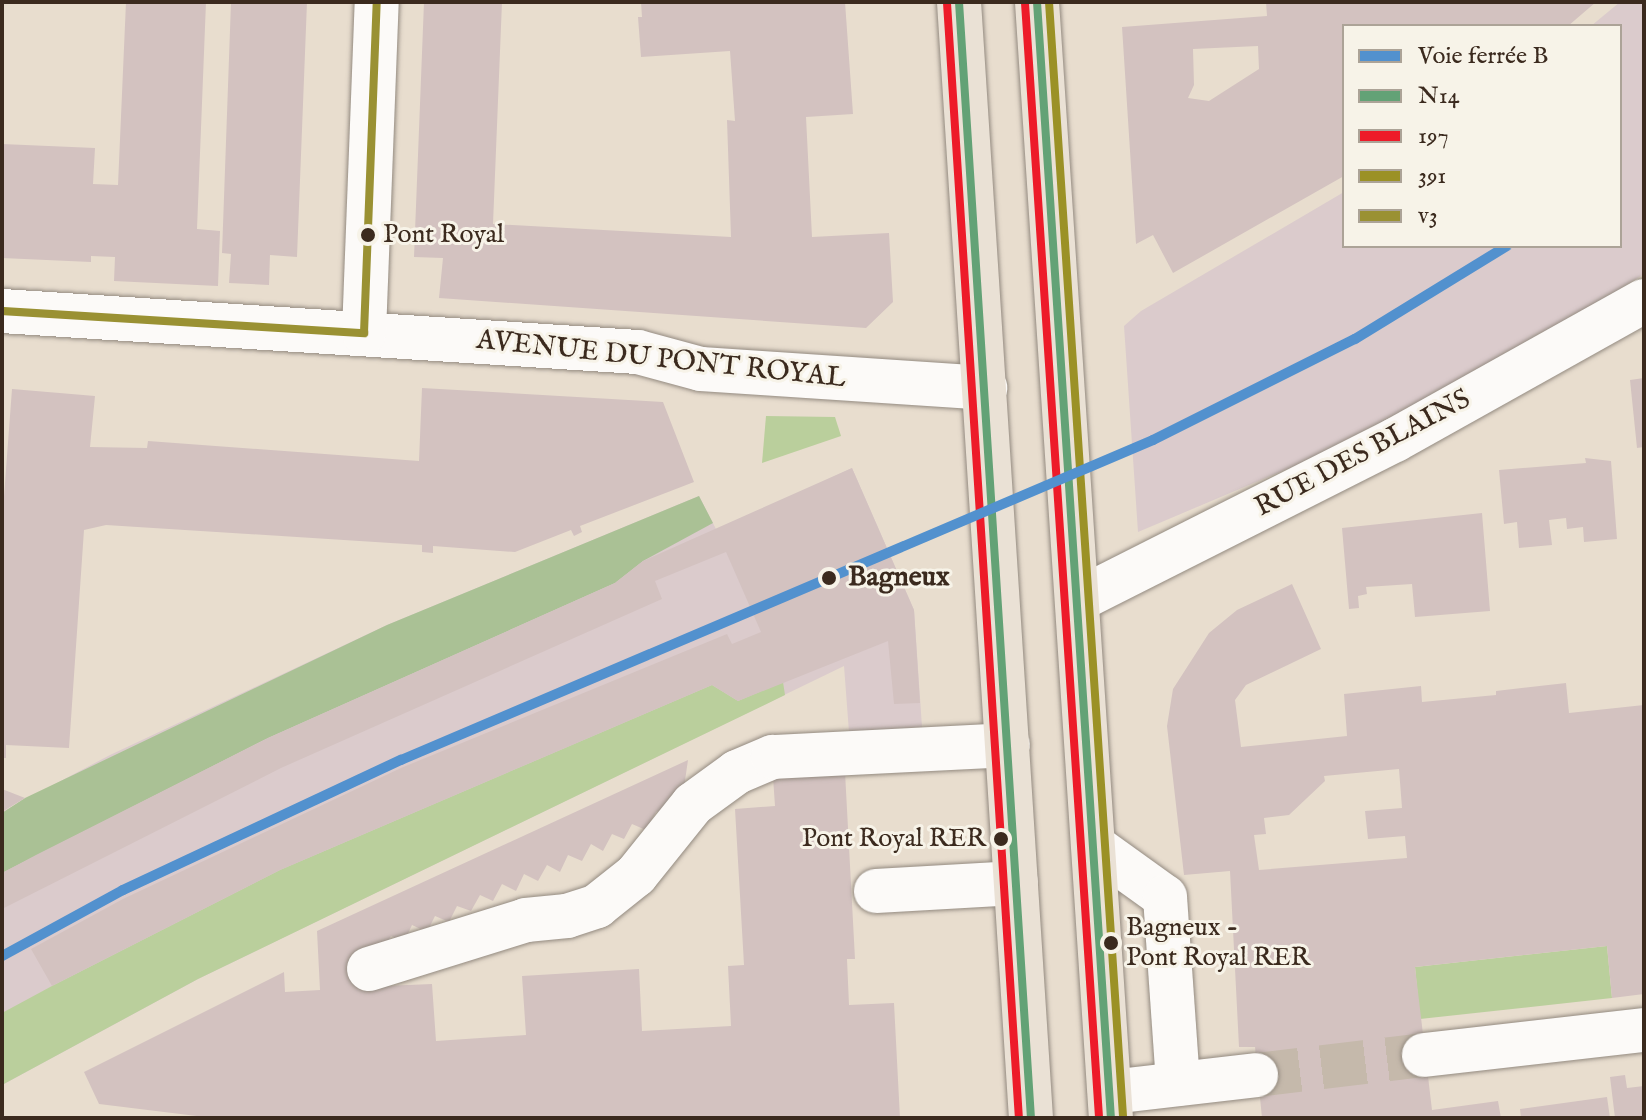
<!DOCTYPE html>
<html>
<head>
<meta charset="utf-8">
<style>
	body { margin:0 }
	#map { position:relative; width:1646px; height:1120px; overflow:hidden; background:#e8ddce; font-family:"IM FELL English",serif }
	div>[style] { position:absolute }
	.industrial>* { inset:0; background:#dbcbcc }
	.green>* { inset:0; background:#bacf9c }
	.forest>* { inset:0; background:#aac195 }
	.building>* { inset:0; background:#d3c2c0 }
	.minor-tunnel>* { height:44px; margin-top:-22px; transform-origin:0; background:repeating-linear-gradient(90deg,#c5b9ab 0 44px,transparent 0 66px) }
	.roads { filter:drop-shadow(0 0 2px #938a80) drop-shadow(0 0 2px #938a80) }
	.minor>* { height:44px; margin:-22px; padding:0 22px; transform-origin:22px; border-radius:22px; background:#fcfaf8 }
	.major>* { height:44px; margin:-22px; padding:0 22px; transform-origin:22px; border-radius:22px; background:#eae1d5 }
	.bus-1>* { height:8px; margin:-4px; padding:0 4px; transform-origin:4px; border-radius:4px; background:#63a276 }
	.bus-2>* { height:8px; margin:-4px; padding:0 4px; transform-origin:4px; border-radius:4px; background:#ed1b29 }
	.bus-3>* { height:8px; margin:-4px; padding:0 4px; transform-origin:4px; border-radius:4px; background:#9b9126 }
	.bus-4>* { height:8px; margin:-4px; padding:0 4px; transform-origin:4px; border-radius:4px; background:#9a9133 }
	.rail-1>* { height:10px; margin:-5px; padding:0 5px; transform-origin:5px; border-radius:5px; background:#5291ce }
	.dots>* { width:22px; height:22px; translate:-50% -50%; box-sizing:border-box; border:4px solid #f7f3e8; border-radius:50% }
	span { translate:-50% -50%; white-space:nowrap; text-align:center; line-height:1.15; -webkit-text-stroke:6px #f7f3e8; paint-order:stroke }
	.bus-label { font-size:26px; color:#3b2a1e }
	.left { translate:0 -50%; text-align:left }
	.right { translate:-100% -50%; text-align:right }
	.street-label { font-size:28px; color:#3b2a1e }
	.stop-label { font-size:28px; color:#3b2a1e; font-weight:700 }
	.frame { position:absolute; inset:0; border:4px solid #3b2a1e; pointer-events:none }
	.legend { position:absolute; left:1342px; top:24px; width:280px; height:224px; box-sizing:border-box; background:#f7f3e8; border:2px solid #aca397; margin:0; padding:10px 14px; list-style:none; font-size:24px; color:#3b2a1e }
	.legend li { display:flex; align-items:center; gap:16px; height:40px }
	.legend b { width:40px; border:2px solid #aca397 }
</style>
</head>
<body>
<div id="map">
	<div class="industrial">
		<i style="clip-path:polygon(1620px 2px,1644px 2px,1644px 274px,1535px 342px,1306px 461px,1138px 532px,1124px 326px,1141px 311px,1344px 192px,1344px 246px,1620px 246px,1620px 26px,1591px 26px)"></i>
		<i style="clip-path:polygon(852px 468px,914px 610px,922px 727px,849px 732px,844px 666px,198px 979px,2px 1085px,2px 812px,110px 755px,387px 625px,699px 496px,717px 531px)"></i>
	</div>
	<div class="green">
		<i style="clip-path:polygon(766px 416px,835px 417px,841px 436px,762px 463px)"></i>
		<i style="clip-path:polygon(783px 682px,785px 695px,198px 979px,2px 1085px,2px 1013px,52px 986px,280px 870px,712px 685px,738px 701px)"></i>
		<i style="clip-path:polygon(1607px 946px,1612px 998px,1420px 1019px,1415px 967px)"></i>
	</div>
	<div class="forest">
		<i style="clip-path:polygon(699px 496px,713px 523px,643px 561px,615px 583px,268px 738px,2px 873px,2px 813px,25px 798px,387px 625px)"></i>
	</div>
	<div class="building">
		<i style="clip-path:polygon(126px 2px,206px 2px,197px 229px,220px 231px,218px 286px,114px 281px,115px 257px,91px 256px,91px 262px,2px 258px,2px 144px,95px 148px,93px 184px,118px 185px)"></i>
		<i style="clip-path:polygon(231px 2px,307px 2px,297px 257px,270px 255px,269px 285px,229px 283px,231px 254px,222px 253px)"></i>
		<i style="clip-path:polygon(424px 2px,502px 2px,493px 224px,731px 237px,727px 120px,735px 121px,730px 51px,641px 57px,638px 17px,642px 17px,641px 2px,845px 2px,853px 114px,806px 117px,812px 237px,889px 233px,893px 302px,866px 328px,439px 298px,443px 258px,414px 257px)"></i>
		<i style="clip-path:polygon(evenodd,1266px 2px,1596px 2px,1568px 26px,1344px 26px,1344px 176px,1173px 273px,1153px 235px,1136px 244px,1122px 27px,1267px 16px,1266px 2px,1258px 46px,1259px 69px,1209px 101px,1188px 98px,1194px 85px,1193px 49px,1258px 46px)"></i>
		<i style="clip-path:polygon(1644px 378px,1644px 447px,1637px 448px,1630px 380px)"></i>
		<i style="clip-path:polygon(422px 388px,663px 402px,694px 482px,580px 526px,582px 532px,574px 536px,571px 530px,515px 552px,433px 546px,433px 553px,422px 552px,422px 545px,106px 525px,84px 530px,69px 748px,6px 745px,6px 758px,2px 758px,2px 523px,12px 389px,95px 396px,90px 447px,147px 448px,148px 441px,419px 461px)"></i>
		<i style="clip-path:polygon(1585px 458px,1611px 461px,1617px 539px,1584px 542px,1583px 527px,1567px 529px,1566px 518px,1549px 520px,1552px 545px,1519px 548px,1517px 522px,1504px 524px,1499px 470px,1586px 463px)"></i>
		<i style="clip-path:polygon(852px 468px,914px 610px,920px 703px,894px 704px,888px 641px,738px 701px,712px 685px,280px 870px,52px 986px,31px 949px,123px 899px,401px 768px,727px 634px,732px 644px,761px 632px,726px 552px,655px 581px,662px 599px,281px 768px,2px 909px,2px 873px,36px 855px,268px 738px,615px 583px,643px 561px)"></i>
		<i style="clip-path:polygon(1482px 513px,1490px 611px,1415px 617px,1412px 584px,1366px 587px,1367px 594px,1358px 596px,1359px 608px,1349px 609px,1342px 528px)"></i>
		<i style="clip-path:polygon(evenodd,1292px 584px,1321px 649px,1246px 685px,1235px 700px,1241px 747px,1347px 736px,1344px 694px,1421px 686px,1422px 702px,1496px 695px,1496px 691px,1566px 683px,1569px 713px,1644px 705px,1644px 994px,1612px 998px,1607px 946px,1415px 967px,1432px 1110px,1498px 1101px,1501px 1118px,1262px 1118px,1255px 1047px,1239px 1047px,1230px 871px,1184px 875px,1167px 726px,1173px 689px,1209px 633px,1237px 610px,1292px 584px,1399px 769px,1402px 808px,1365px 811px,1368px 839px,1405px 836px,1407px 858px,1259px 870px,1254px 835px,1266px 834px,1264px 818px,1289px 815px,1325px 781px,1324px 776px,1399px 769px)"></i>
		<i style="clip-path:polygon(688px 760px,682px 801px,656px 812px,646px 830px,632px 824px,624px 839px,612px 834px,603px 851px,591px 844px,582px 861px,568px 855px,560px 872px,547px 865px,538px 881px,524px 874px,516px 891px,502px 884px,493px 901px,480px 895px,471px 911px,457px 906px,449px 922px,435px 916px,427px 932px,412px 925px,404px 942px,391px 936px,360px 987px,432px 984px,436px 1041px,526px 1035px,522px 976px,639px 969px,642px 1031px,731px 1026px,728px 966px,744px 965px,735px 809px,775px 806px,773px 777px,845px 772px,855px 959px,847px 959px,849px 1005px,894px 1003px,900px 1118px,213px 1118px,99px 1104px,84px 1072px,284px 972px,285px 992px,320px 990px,317px 931px)"></i>
		<i style="clip-path:polygon(2px 789px,25px 798px,2px 812px)"></i>
		<i style="clip-path:polygon(1625px 1075px,1627px 1088px,1644px 1086px,1644px 1118px,1615px 1118px,1610px 1077px)"></i>
		<i style="clip-path:polygon(1607px 1097px,1610px 1118px,1521px 1118px,1520px 1109px)"></i>
	</div>
	<div class="minor-tunnel">
		<i style="left:1256px;top:1075px;width:169px;rotate:-6.8deg"></i>
	</div>
	<div class="roads">
		<div class="minor">
			<i style="left:2px;top:311px;width:637px;rotate:3.69deg"></i>
			<i style="left:638px;top:352px;width:65px;rotate:15.1deg"></i>
			<i style="left:701px;top:369px;width:285px;rotate:3.8deg"></i>
			<i style="left:364px;top:333px;width:331px;rotate:-87.8deg"></i>
			<i style="left:1078px;top:600px;width:355px;rotate:-26.8deg"></i>
			<i style="left:1395px;top:440px;width:285px;rotate:-29.2deg"></i>
			<i style="left:1094px;top:846px;width:87px;rotate:35.7deg"></i>
			<i style="left:1165px;top:897px;width:187px;rotate:86deg"></i>
			<i style="left:876px;top:891px;width:140px;rotate:-3.3deg"></i>
			<i style="left:369px;top:969px;width:164px;rotate:-17.3deg"></i>
			<i style="left:526px;top:920px;width:41px;rotate:-5.6deg"></i>
			<i style="left:567px;top:916px;width:32px;rotate:-18deg"></i>
			<i style="left:597px;top:906px;width:50px;rotate:-38.5deg"></i>
			<i style="left:636px;top:875px;width:91px;rotate:-51.2deg"></i>
			<i style="left:693px;top:804px;width:54px;rotate:-36deg"></i>
			<i style="left:737px;top:772px;width:39px;rotate:-23deg"></i>
			<i style="left:773px;top:757px;width:235px;rotate:-2.9deg"></i>
			<i style="left:1424px;top:1055px;width:221px;rotate:-6.5deg"></i>
			<i style="left:1110px;top:1092px;width:147px;rotate:-6.6deg"></i>
		</div>
		<div class="major">
			<i style="left:959px;top:2px;width:1118px;rotate:86.31deg"></i>
			<i style="left:1037px;top:2px;width:1118px;rotate:86.21deg"></i>
		</div>
	</div>
	<div class="bus-1">
		<i style="left:959px;top:2px;width:1118px;rotate:86.31deg"></i>
		<i style="left:1037px;top:2px;width:1118px;rotate:86.21deg"></i>
	</div>
	<div class="bus-2">
		<i style="left:947px;top:3px;width:1117px;rotate:86.31deg"></i>
		<i style="left:1025px;top:3px;width:1117px;rotate:86.2deg"></i>
	</div>
	<div class="bus-3">
		<i style="left:1049px;top:2px;width:1117px;rotate:86.2deg"></i>
	</div>
	<div class="bus-4">
		<i style="left:2px;top:311px;width:363px;rotate:3.5deg"></i>
		<i style="left:364px;top:333px;width:331px;rotate:-87.8deg"></i>
	</div>
	<div class="rail-1">
		<i style="left:2px;top:956px;width:138px;rotate:-28.6deg"></i>
		<i style="left:123px;top:890px;width:307px;rotate:-25.1deg"></i>
		<i style="left:401px;top:760px;width:817px;rotate:-23.05deg"></i>
		<i style="left:1153px;top:440px;width:226px;rotate:-26.6deg"></i>
		<i style="left:1355px;top:339px;width:178px;rotate:-31.5deg"></i>
	</div>
	<div class="dots">
		<i style="left:368px;top:235px;background:#3b2a1e"></i>
		<i style="left:829px;top:578px;background:#3b2a1e"></i>
		<i style="left:1001px;top:839px;background:#3b2a1e"></i>
		<i style="left:1111px;top:943px;background:#3b2a1e"></i>
	</div>
	<div class="bus-label">
		<span class="left" style="left:383px;top:235px">Pont Royal</span>
		<span class="right" style="left:986px;top:839px">Pont Royal RER</span>
		<span class="left" style="left:1126px;top:943px">Bagneux -<br>Pont Royal RER</span>
	</div>
	<div class="street-label">
		<span style="left:661px;top:360px;rotate:6deg">AVENUE DU PONT ROYAL</span>
		<span style="left:1363px;top:454px;rotate:-28deg">RUE DES BLAINS</span>
	</div>
	<div class="stop-label">
		<span class="left" style="left:848px;top:578px">Bagneux</span>
	</div>
	<div class="frame"></div>
	<ul class="legend">
	<li><b style="height:10px;background:#5291ce"></b>Voie ferrée B</li>
	<li><b style="height:10px;background:#63a276"></b>N14</li>
	<li><b style="height:10px;background:#ed1b29"></b>197</li>
	<li><b style="height:10px;background:#9b9126"></b>391</li>
	<li><b style="height:10px;background:#9a9133"></b>v3</li>
	</ul>
</div>
</body>
</html>
